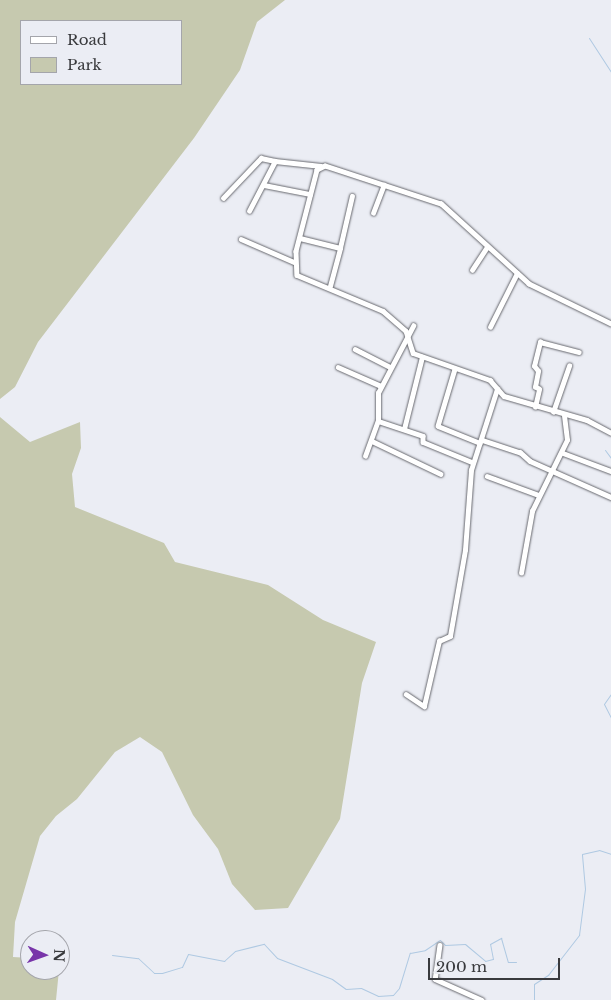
<!DOCTYPE html>
<html>
<head>
<meta charset="utf-8">
<style>
	body { margin:0 }
	#map { position:relative; width:611px; height:1000px; overflow:hidden; background:#ebedf4; font-family:"Libre Baskerville",serif }
	div>[style] { position:absolute }
	.green>* { inset:0; background:#c6c9af }
	.stream>* { height:1px; margin:-0.5px; padding:0 0.5px; transform-origin:0.5px; border-radius:0.5px; background:#afc9e2 }
	.roads { filter:drop-shadow(0 0 1px #67686e) drop-shadow(0 0 1px #67686e) }
	.minor>* { height:4.5px; margin:-2.25px; padding:0 2.25px; transform-origin:2.25px; border-radius:2.25px; background:#fff }
	span { translate:-50% -50%; white-space:nowrap; text-align:center; line-height:1.15; -webkit-text-stroke:4px #ebedf4; paint-order:stroke }
	.legend { position:absolute; left:20px; top:20px; width:162px; height:65px; box-sizing:border-box; background:#ebedf4; border:1px solid #a4a5ab; margin:0; padding:6px 9px; list-style:none; font-size:15px; color:#393a3d }
	.legend li { display:flex; align-items:center; gap:10px; height:25px }
	.legend b { width:25px; border:1px solid #a4a5ab }
	.north { position:absolute; left:20px; top:930px; width:50px; height:50px; box-sizing:border-box; background:#ebedf4; border:1px solid #a4a5ab; border-radius:50%; rotate:92deg; font-size:14px; font-weight:700; line-height:20px; text-align:center; color:#393a3d }
	.north::after { content:''; display:block; margin:auto; width:18px; height:22px; background:#7835a9; clip-path:polygon(50% 0,100% 100%,50% 72%,0 100%) }
	.scale { position:absolute; left:428px; top:958px; width:132px; height:22px; box-sizing:border-box; border:2px solid #393a3d; border-top:0; padding-left:6px; font-size:15px; line-height:18px; white-space:nowrap; color:#393a3d; -webkit-text-stroke:4px #ebedf4; paint-order:stroke }
</style>
</head>
<body>
<div id="map">
	<div class="green">
		<i style="clip-path:polygon(evenodd,0 0,285px 0,257px 22px,240px 70px,194px 138px,38px 342px,15px 387px,0 399px,0 0,21px 21px,181px 21px,181px 84px,21px 84px,21px 21px)"></i>
		<i style="clip-path:polygon(0 417px,30px 442px,80px 422px,81px 448px,72px 474px,75px 507px,164px 543px,175px 562px,268px 585px,323px 620px,376px 642px,362px 683px,340px 819px,288px 908px,255px 910px,232px 884px,218px 849px,193px 815px,162px 752px,140px 737px,115px 752px,77px 799px,56px 816px,40px 836px,15px 922px,13px 957px,30px 958px,30px 970px,59px 970px,56px 1000px,0 1000px)"></i>
	</div>
	<div class="stream">
		<i style="left:589px;top:38px;width:40px;rotate:57.1deg"></i>
		<i style="left:605px;top:450px;width:10px;rotate:53deg"></i>
		<i style="left:611px;top:694px;width:12px;rotate:125deg"></i>
		<i style="left:604px;top:704px;width:16px;rotate:63deg"></i>
		<i style="left:112px;top:955px;width:26px;rotate:7deg"></i>
		<i style="left:138px;top:958px;width:22px;rotate:43deg"></i>
		<i style="left:154px;top:973px;width:8px"></i>
		<i style="left:162px;top:973px;width:21px;rotate:-17deg"></i>
		<i style="left:182px;top:967px;width:14px;rotate:-65deg"></i>
		<i style="left:188px;top:954px;width:37px;rotate:11deg"></i>
		<i style="left:224px;top:961px;width:15px;rotate:-42deg"></i>
		<i style="left:235px;top:951px;width:30px;rotate:-14deg"></i>
		<i style="left:264px;top:944px;width:19px;rotate:47deg"></i>
		<i style="left:277px;top:958px;width:59px;rotate:20.9deg"></i>
		<i style="left:332px;top:979px;width:17px;rotate:36deg"></i>
		<i style="left:346px;top:989px;width:15px;rotate:-4deg"></i>
		<i style="left:361px;top:988px;width:19px;rotate:25deg"></i>
		<i style="left:378px;top:996px;width:15px;rotate:-4deg"></i>
		<i style="left:393px;top:995px;width:9px;rotate:-49deg"></i>
		<i style="left:399px;top:988px;width:37px;rotate:-73deg"></i>
		<i style="left:410px;top:953px;width:15px;rotate:-11deg"></i>
		<i style="left:425px;top:950px;width:18px;rotate:-34deg"></i>
		<i style="left:440px;top:940px;width:7px;rotate:45deg"></i>
		<i style="left:445px;top:945px;width:20px;rotate:-3deg"></i>
		<i style="left:465px;top:944px;width:26px;rotate:40deg"></i>
		<i style="left:485px;top:961px;width:8px;rotate:-14deg"></i>
		<i style="left:493px;top:959px;width:15px;rotate:-101deg"></i>
		<i style="left:490px;top:944px;width:13px;rotate:-29deg"></i>
		<i style="left:501px;top:938px;width:25px;rotate:74deg"></i>
		<i style="left:508px;top:962px;width:8px"></i>
		<i style="left:534px;top:1000px;width:16px;rotate:-90deg"></i>
		<i style="left:534px;top:984px;width:17px;rotate:-33deg"></i>
		<i style="left:548px;top:975px;width:51px;rotate:-52.2deg"></i>
		<i style="left:579px;top:935px;width:46px;rotate:-82.6deg"></i>
		<i style="left:585px;top:889px;width:35px;rotate:-95deg"></i>
		<i style="left:582px;top:854px;width:17px;rotate:-13deg"></i>
		<i style="left:599px;top:850px;width:13px;rotate:18deg"></i>
	</div>
	<div class="roads">
		<div class="minor">
			<i style="left:264px;top:185px;width:47px;rotate:11.1deg"></i>
			<i style="left:223px;top:198px;width:55px;rotate:-46.5deg"></i>
			<i style="left:261px;top:158px;width:14px;rotate:12deg"></i>
			<i style="left:249px;top:211px;width:56px;rotate:-62.5deg"></i>
			<i style="left:275px;top:161px;width:46px;rotate:6.2deg"></i>
			<i style="left:373px;top:213px;width:30px;rotate:-69deg"></i>
			<i style="left:300px;top:238px;width:41px;rotate:14deg"></i>
			<i style="left:340px;top:248px;width:53px;rotate:-77deg"></i>
			<i style="left:241px;top:239px;width:58px;rotate:23.5deg"></i>
			<i style="left:472px;top:270px;width:27px;rotate:-57deg"></i>
			<i style="left:330px;top:286px;width:39px;rotate:-75deg"></i>
			<i style="left:611px;top:324px;width:91px;rotate:-154deg"></i>
			<i style="left:529px;top:284px;width:119px;rotate:-137.7deg"></i>
			<i style="left:441px;top:204px;width:122px;rotate:-161.9deg"></i>
			<i style="left:325px;top:166px;width:9px;rotate:153deg"></i>
			<i style="left:317px;top:170px;width:84px;rotate:104.5deg"></i>
			<i style="left:296px;top:251px;width:24px;rotate:88deg"></i>
			<i style="left:297px;top:275px;width:93px;rotate:22.7deg"></i>
			<i style="left:383px;top:311px;width:30px;rotate:41deg"></i>
			<i style="left:406px;top:331px;width:23px;rotate:72deg"></i>
			<i style="left:413px;top:353px;width:82px;rotate:19.3deg"></i>
			<i style="left:490px;top:380px;width:21px;rotate:49deg"></i>
			<i style="left:504px;top:396px;width:86px;rotate:16.1deg"></i>
			<i style="left:587px;top:420px;width:27px;rotate:28deg"></i>
			<i style="left:490px;top:327px;width:60px;rotate:-63.4deg"></i>
			<i style="left:355px;top:349px;width:39px;rotate:27deg"></i>
			<i style="left:338px;top:367px;width:47px;rotate:23.8deg"></i>
			<i style="left:455px;top:369px;width:59px;rotate:106.6deg"></i>
			<i style="left:438px;top:426px;width:45px;rotate:22deg"></i>
			<i style="left:535px;top:407px;width:18px;rotate:-77deg"></i>
			<i style="left:539px;top:389px;width:4px;rotate:-153deg"></i>
			<i style="left:535px;top:387px;width:16px;rotate:-79deg"></i>
			<i style="left:538px;top:371px;width:6px;rotate:-129deg"></i>
			<i style="left:534px;top:366px;width:25px;rotate:-76deg"></i>
			<i style="left:540px;top:342px;width:40px;rotate:14.4deg"></i>
			<i style="left:553px;top:412px;width:49px;rotate:-70.8deg"></i>
			<i style="left:378px;top:421px;width:47px;rotate:18.4deg"></i>
			<i style="left:423px;top:436px;width:6px;rotate:90deg"></i>
			<i style="left:423px;top:442px;width:53px;rotate:22.2deg"></i>
			<i style="left:404px;top:429px;width:74px;rotate:-76deg"></i>
			<i style="left:482px;top:440px;width:40px;rotate:18deg"></i>
			<i style="left:520px;top:452px;width:13px;rotate:42deg"></i>
			<i style="left:530px;top:461px;width:89px;rotate:24deg"></i>
			<i style="left:372px;top:441px;width:76px;rotate:25.6deg"></i>
			<i style="left:563px;top:453px;width:51px;rotate:20.6deg"></i>
			<i style="left:365px;top:456px;width:37px;rotate:-70deg"></i>
			<i style="left:378px;top:421px;width:28px;rotate:-90deg"></i>
			<i style="left:378px;top:393px;width:76px;rotate:-62.4deg"></i>
			<i style="left:487px;top:476px;width:55px;rotate:20.1deg"></i>
			<i style="left:521px;top:573px;width:63px;rotate:-79.9deg"></i>
			<i style="left:532px;top:511px;width:79px;rotate:-63.8deg"></i>
			<i style="left:567px;top:440px;width:24px;rotate:-97deg"></i>
			<i style="left:406px;top:694px;width:22px;rotate:34deg"></i>
			<i style="left:424px;top:706px;width:67px;rotate:-77deg"></i>
			<i style="left:439px;top:641px;width:12px;rotate:-24deg"></i>
			<i style="left:450px;top:636px;width:87px;rotate:-80.1deg"></i>
			<i style="left:465px;top:550px;width:80px;rotate:-85.7deg"></i>
			<i style="left:471px;top:470px;width:85px;rotate:-72.2deg"></i>
			<i style="left:440px;top:945px;width:34px;rotate:98deg"></i>
			<i style="left:435px;top:979px;width:51px;rotate:24.1deg"></i>
		</div>
	</div>
	<ul class="legend">
	<li><b style="height:6px;background:#fff"></b>Road</li>
	<li><b style="height:14px;background:#c6c9af"></b>Park</li>
	</ul>
	<div class="north">N</div>
	<div class="scale">200 m</div>
</div>
</body>
</html>
